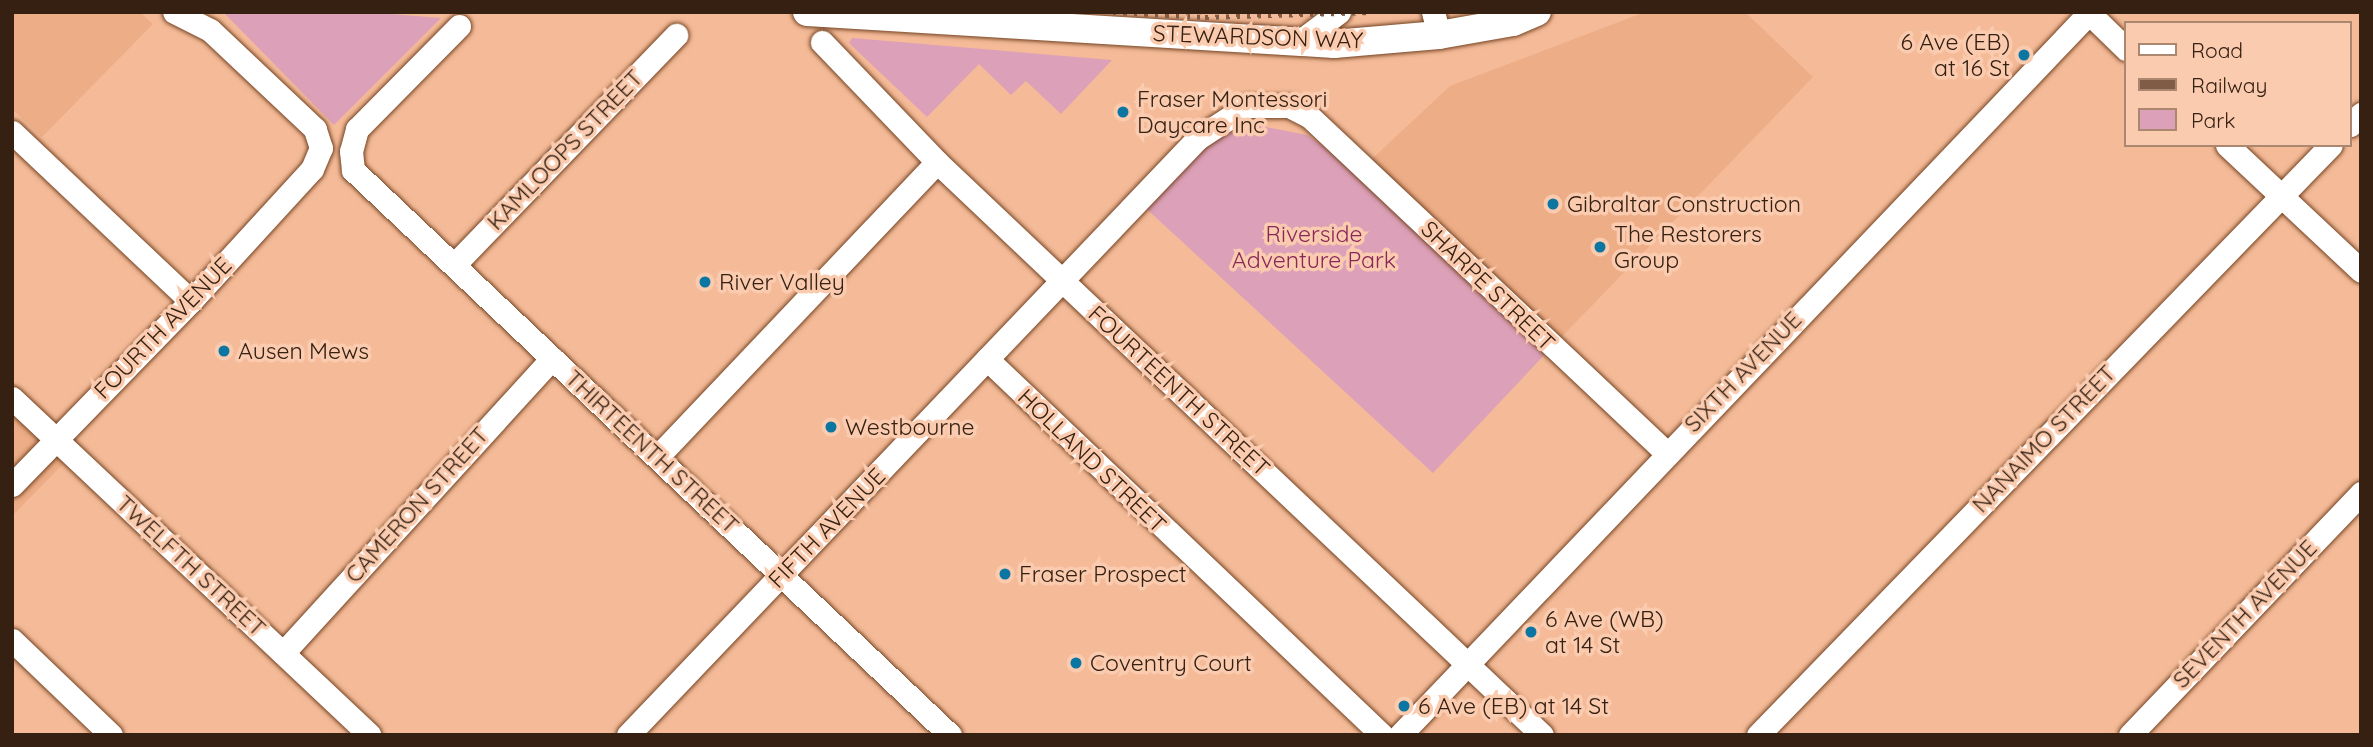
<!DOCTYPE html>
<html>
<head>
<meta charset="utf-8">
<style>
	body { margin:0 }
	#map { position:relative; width:2373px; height:747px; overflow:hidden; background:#f5bb98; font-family:Quicksand,sans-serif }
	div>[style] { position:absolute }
	.built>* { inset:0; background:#edad86 }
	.green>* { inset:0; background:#dca0b8 }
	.roads { filter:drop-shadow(0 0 2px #754423) drop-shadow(0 0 2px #754423) }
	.minor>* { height:23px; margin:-11.5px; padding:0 11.5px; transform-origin:11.5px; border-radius:11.5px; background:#fff }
	.major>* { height:28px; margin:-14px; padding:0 14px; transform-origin:14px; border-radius:14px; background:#fff }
	.rail>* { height:5px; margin-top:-2.5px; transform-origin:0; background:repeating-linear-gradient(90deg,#805c46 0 3.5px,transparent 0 10.5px) }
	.dots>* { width:19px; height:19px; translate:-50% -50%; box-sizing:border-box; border:4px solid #facbaf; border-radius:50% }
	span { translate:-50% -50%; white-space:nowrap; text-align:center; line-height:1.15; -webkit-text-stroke:7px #facbaf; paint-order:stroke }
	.street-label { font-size:23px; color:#352012 }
	.poi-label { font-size:23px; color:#352012 }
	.right { translate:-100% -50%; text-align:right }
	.left { translate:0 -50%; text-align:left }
	.park-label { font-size:23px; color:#8a275a }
	.frame { position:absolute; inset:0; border:14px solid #352012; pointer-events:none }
	.legend { position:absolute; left:2124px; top:21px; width:228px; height:126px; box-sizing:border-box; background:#facbaf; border:2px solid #ab8770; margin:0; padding:9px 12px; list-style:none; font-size:21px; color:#352012 }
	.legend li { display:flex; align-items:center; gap:14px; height:35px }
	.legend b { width:35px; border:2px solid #ab8770 }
</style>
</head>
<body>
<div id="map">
	<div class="built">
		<i style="clip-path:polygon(12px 12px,140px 12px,153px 24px,42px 137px,12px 109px)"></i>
		<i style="clip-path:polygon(1645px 12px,1745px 12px,1813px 77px,1549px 350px,1359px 171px,1450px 86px)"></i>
		<i style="clip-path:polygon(12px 381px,81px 446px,12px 516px)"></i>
	</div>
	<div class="green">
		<i style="clip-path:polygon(223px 12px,366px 12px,441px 18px,334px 125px)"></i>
		<i style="clip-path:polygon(852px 38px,1112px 60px,1061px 114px,1026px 81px,1011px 95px,979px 64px,927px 117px,849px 43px)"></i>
		<i style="clip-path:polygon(1256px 125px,1307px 135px,1359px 171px,1549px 350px,1433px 473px,1138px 201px,1198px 137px)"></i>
	</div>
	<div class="roads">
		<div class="minor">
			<i style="left:1433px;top:12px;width:24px;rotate:75deg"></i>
			<i style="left:2088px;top:12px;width:53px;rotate:44.2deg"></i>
			<i style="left:459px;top:26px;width:145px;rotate:134.7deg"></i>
			<i style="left:357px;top:129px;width:23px;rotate:105deg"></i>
			<i style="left:351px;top:151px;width:19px;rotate:84deg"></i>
			<i style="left:353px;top:170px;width:822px;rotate:43.42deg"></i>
			<i style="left:822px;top:42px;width:166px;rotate:46.2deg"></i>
			<i style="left:937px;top:162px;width:833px;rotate:43.44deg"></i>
			<i style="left:1299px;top:42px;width:50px;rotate:-36.9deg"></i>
			<i style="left:2350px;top:125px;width:16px;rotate:-45deg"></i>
			<i style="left:12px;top:132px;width:246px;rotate:43.4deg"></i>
			<i style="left:2227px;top:145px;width:184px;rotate:43.2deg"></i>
			<i style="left:454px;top:265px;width:320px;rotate:-46deg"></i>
			<i style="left:987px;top:359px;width:545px;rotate:43.59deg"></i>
			<i style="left:12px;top:398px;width:491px;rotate:43.3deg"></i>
			<i style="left:658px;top:456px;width:405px;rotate:-46.5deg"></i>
			<i style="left:12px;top:485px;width:257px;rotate:-45.8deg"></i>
			<i style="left:191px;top:301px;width:179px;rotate:-47.5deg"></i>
			<i style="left:312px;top:169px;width:23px;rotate:-67deg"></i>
			<i style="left:321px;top:148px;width:20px;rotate:-108deg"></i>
			<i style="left:315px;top:129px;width:144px;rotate:-136.7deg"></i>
			<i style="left:210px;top:30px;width:40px;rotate:-153.4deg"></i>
			<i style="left:12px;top:640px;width:137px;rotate:43.8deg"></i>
			<i style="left:283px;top:653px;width:399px;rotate:-47.6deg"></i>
			<i style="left:628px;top:735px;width:825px;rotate:-46.33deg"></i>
			<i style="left:1198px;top:138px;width:59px;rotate:-33.1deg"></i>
			<i style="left:1247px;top:106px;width:42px"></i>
			<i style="left:1289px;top:106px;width:22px;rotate:27deg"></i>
			<i style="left:1309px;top:116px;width:490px;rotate:43.3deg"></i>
			<i style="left:1400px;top:735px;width:999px;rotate:-46.34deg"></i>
			<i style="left:1758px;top:735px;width:822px;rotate:-45.84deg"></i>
			<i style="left:2130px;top:735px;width:335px;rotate:-46.3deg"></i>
		</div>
		<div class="major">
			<i style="left:807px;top:12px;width:528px;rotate:3.47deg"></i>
			<i style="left:1334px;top:44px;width:105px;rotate:-4.9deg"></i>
			<i style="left:1439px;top:35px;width:75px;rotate:-10deg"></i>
			<i style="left:1513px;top:22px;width:26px;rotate:-23deg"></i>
		</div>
	</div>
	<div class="rail">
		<i style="left:1113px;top:12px;width:92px;rotate:3.1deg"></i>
		<i style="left:1205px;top:17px;width:168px;rotate:-1.7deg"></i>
	</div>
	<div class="dots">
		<i style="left:2024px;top:55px;background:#0a76a1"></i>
		<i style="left:1123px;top:112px;background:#0a76a1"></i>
		<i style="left:1553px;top:204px;background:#0a76a1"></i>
		<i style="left:1600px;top:247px;background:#0a76a1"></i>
		<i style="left:705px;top:282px;background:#0a76a1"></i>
		<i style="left:224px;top:351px;background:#0a76a1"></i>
		<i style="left:831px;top:427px;background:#0a76a1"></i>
		<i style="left:1005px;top:574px;background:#0a76a1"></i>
		<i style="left:1531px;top:632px;background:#0a76a1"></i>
		<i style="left:1076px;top:663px;background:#0a76a1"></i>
		<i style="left:1404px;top:706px;background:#0a76a1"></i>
	</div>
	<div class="street-label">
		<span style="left:1258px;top:37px;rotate:2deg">STEWARDSON WAY</span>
		<span style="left:565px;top:150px;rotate:-46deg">KAMLOOPS STREET</span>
		<span style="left:1488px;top:286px;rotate:44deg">SHARPE STREET</span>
		<span style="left:163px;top:328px;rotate:-46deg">FOURTH AVENUE</span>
		<span style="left:1743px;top:372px;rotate:-46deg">SIXTH AVENUE</span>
		<span style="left:1179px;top:391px;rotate:43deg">FOURTEENTH STREET</span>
		<span style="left:2044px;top:439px;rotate:-46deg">NANAIMO STREET</span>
		<span style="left:652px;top:452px;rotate:43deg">THIRTEENTH STREET</span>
		<span style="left:1092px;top:461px;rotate:44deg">HOLLAND STREET</span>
		<span style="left:417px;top:505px;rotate:-48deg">CAMERON STREET</span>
		<span style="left:827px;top:528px;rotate:-46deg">FIFTH AVENUE</span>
		<span style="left:191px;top:566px;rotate:43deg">TWELFTH STREET</span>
		<span style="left:2245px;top:614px;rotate:-46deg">SEVENTH AVENUE</span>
	</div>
	<div class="poi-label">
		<span class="right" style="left:2010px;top:55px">6 Ave (EB)<br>at 16 St</span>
		<span class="left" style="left:1137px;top:112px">Fraser Montessori<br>Daycare Inc</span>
		<span class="left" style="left:1567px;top:204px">Gibraltar Construction</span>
		<span class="left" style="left:1614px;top:247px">The Restorers<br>Group</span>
		<span class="left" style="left:719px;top:282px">River Valley</span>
		<span class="left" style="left:238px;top:351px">Ausen Mews</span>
		<span class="left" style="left:845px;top:427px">Westbourne</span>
		<span class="left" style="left:1019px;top:574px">Fraser Prospect</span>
		<span class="left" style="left:1545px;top:632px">6 Ave (WB)<br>at 14 St</span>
		<span class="left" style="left:1090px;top:663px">Coventry Court</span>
		<span class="left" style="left:1418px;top:706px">6 Ave (EB) at 14 St</span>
	</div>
	<div class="park-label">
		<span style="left:1314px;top:247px">Riverside<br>Adventure Park</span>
	</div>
	<div class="frame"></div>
	<ul class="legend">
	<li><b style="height:9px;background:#fff"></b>Road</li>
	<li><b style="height:9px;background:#805c46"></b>Railway</li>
	<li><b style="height:19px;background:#dca0b8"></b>Park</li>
	</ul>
</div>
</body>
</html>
